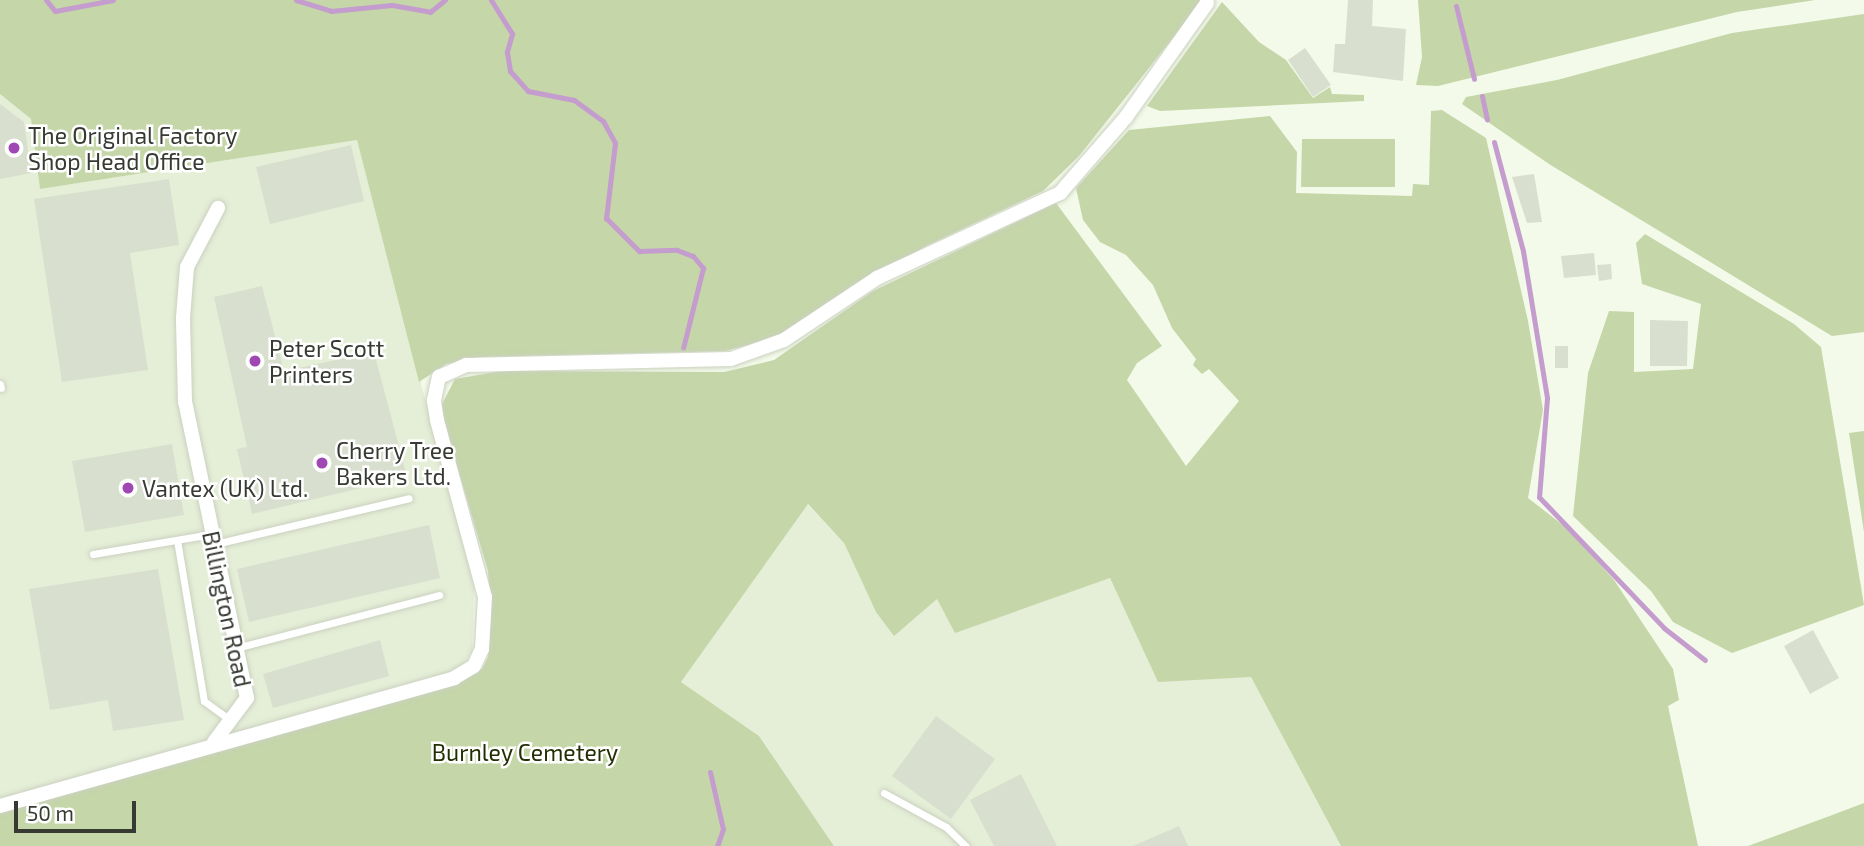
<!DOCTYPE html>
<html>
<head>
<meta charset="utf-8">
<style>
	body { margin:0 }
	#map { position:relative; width:1864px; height:846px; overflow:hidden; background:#f3fae9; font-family:"Exo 2",sans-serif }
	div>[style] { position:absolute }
	.built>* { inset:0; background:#e5eed7 }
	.green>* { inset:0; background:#c5d6a9 }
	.stream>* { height:5px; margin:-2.5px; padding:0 2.5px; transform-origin:2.5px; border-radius:2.5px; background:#c49ccd }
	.building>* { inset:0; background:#d9dfcf }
	.roads { filter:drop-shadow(0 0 2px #cad1c0) drop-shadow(0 0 2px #cad1c0) }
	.lane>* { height:7px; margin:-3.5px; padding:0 3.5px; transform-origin:3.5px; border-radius:3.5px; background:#fff }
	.street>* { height:14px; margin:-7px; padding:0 7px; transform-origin:7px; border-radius:7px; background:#fff }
	.dots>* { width:19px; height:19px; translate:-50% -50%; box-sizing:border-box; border:4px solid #fff; border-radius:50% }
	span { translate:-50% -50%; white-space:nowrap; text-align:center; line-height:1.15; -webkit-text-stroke:5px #fff; paint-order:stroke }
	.poi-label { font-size:23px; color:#373a33 }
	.left { translate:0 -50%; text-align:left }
	.street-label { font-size:23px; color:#373a33 }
	.park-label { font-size:23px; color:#222f02 }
	.scale { position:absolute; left:14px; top:801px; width:122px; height:32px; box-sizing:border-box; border:4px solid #373a33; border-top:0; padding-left:9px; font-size:21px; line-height:24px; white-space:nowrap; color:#373a33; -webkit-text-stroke:5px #fff; paint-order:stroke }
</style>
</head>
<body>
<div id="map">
	<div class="built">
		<i style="clip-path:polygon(0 94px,31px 119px,40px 189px,357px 140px,474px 585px,472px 651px,454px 678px,0 806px)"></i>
		<i style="clip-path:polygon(807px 504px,844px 543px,876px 612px,937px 599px,955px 632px,1110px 578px,1158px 681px,1251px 677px,1341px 846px,834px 846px,759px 736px,681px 682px)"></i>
	</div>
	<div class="green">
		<i style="clip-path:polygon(0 0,1203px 0,1079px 156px,1043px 191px,924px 247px,777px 337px,725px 351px,481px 357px,446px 364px,419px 382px,357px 140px,40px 189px,31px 119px,0 94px)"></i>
		<i style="clip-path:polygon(1418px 0,1815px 0,1737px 12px,1438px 86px,1416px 85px,1422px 57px)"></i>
		<i style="clip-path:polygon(1222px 2px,1259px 42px,1286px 60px,1313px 98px,1330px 87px,1332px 94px,1364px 95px,1364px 101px,1160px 111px,1147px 106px)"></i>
		<i style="clip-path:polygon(1864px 14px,1864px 332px,1832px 336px,1549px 164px,1462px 104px,1466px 97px,1557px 80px,1732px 33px)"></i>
		<i style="clip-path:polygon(1442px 110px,1486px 138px,1528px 321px,1543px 410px,1528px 498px,1568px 529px,1614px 580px,1673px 669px,1679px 700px,1668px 706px,1698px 846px,1341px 846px,1251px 677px,1158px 682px,1110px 578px,955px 633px,937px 599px,894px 636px,876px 612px,844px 543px,808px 504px,681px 682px,759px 736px,834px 846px,0 846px,0 806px,482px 669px,488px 657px,491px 619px,488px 571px,440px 408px,455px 379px,501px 371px,724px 372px,774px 360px,873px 291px,1056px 203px,1162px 346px,1137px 363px,1127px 380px,1186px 466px,1239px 401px,1209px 369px,1202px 374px,1193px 365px,1196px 359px,1172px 328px,1153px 285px,1126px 255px,1100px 242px,1083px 220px,1076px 188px,1129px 130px,1270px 116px,1297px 152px,1296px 193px,1412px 196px,1413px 184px,1429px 185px,1431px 111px)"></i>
		<i style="clip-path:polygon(1302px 139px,1395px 139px,1395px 187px,1301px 187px)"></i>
		<i style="clip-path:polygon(1645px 234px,1794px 324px,1821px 347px,1864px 605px,1732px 653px,1673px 622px,1651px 591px,1573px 516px,1588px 373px,1609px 311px,1634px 312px,1634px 372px,1693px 369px,1701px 304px,1642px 284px,1636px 243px)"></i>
		<i style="clip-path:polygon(1864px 431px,1864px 532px,1849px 433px)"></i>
		<i style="clip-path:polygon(1864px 803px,1864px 846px,1748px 846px,1827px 817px)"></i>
	</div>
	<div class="stream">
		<i style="left:46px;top:0;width:14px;rotate:51deg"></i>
		<i style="left:55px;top:11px;width:59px;rotate:-10.7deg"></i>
		<i style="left:296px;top:0;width:37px;rotate:17deg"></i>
		<i style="left:331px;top:11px;width:61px;rotate:-5.6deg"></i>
		<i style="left:392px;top:5px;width:39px;rotate:10deg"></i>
		<i style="left:430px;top:12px;width:19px;rotate:-39deg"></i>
		<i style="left:491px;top:0;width:40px;rotate:58deg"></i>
		<i style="left:512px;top:34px;width:19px;rotate:106deg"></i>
		<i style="left:507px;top:52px;width:19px;rotate:81deg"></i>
		<i style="left:510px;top:71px;width:27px;rotate:48deg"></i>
		<i style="left:528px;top:91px;width:47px;rotate:11.1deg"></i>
		<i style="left:574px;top:100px;width:36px;rotate:36deg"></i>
		<i style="left:603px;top:121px;width:25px;rotate:61deg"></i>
		<i style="left:615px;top:143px;width:76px;rotate:96.8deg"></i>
		<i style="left:606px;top:218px;width:47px;rotate:45deg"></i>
		<i style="left:639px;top:251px;width:38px;rotate:-2deg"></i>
		<i style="left:677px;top:250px;width:17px;rotate:21deg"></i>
		<i style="left:693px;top:256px;width:16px;rotate:50deg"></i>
		<i style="left:703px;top:268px;width:82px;rotate:104deg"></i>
		<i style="left:1456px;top:6px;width:75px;rotate:76.1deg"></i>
		<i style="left:1482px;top:96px;width:24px;rotate:78deg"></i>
		<i style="left:1494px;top:142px;width:113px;rotate:75.1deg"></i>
		<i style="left:1523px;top:251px;width:149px;rotate:80.7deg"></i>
		<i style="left:1547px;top:398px;width:99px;rotate:94.6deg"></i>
		<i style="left:1539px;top:497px;width:181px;rotate:46.3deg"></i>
		<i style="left:1664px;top:628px;width:52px;rotate:38deg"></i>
		<i style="left:710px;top:772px;width:58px;rotate:77.2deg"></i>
		<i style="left:723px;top:829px;width:18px;rotate:109deg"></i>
	</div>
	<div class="building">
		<i style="clip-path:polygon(1348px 0,1373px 0,1372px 26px,1406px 29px,1403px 81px,1333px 72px,1335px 44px,1345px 44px)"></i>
		<i style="clip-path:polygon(1305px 48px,1331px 85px,1313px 97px,1288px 60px)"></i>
		<i style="clip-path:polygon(0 104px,24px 122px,31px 173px,0 179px)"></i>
		<i style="clip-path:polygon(351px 145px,364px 201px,270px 224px,256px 167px)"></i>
		<i style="clip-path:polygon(1534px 174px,1542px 222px,1527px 223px,1512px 177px)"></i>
		<i style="clip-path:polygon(169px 179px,179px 245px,130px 253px,148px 370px,62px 382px,34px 199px)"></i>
		<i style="clip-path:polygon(1594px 253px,1596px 275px,1564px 278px,1561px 256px)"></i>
		<i style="clip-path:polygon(1611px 264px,1612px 279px,1599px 281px,1597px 265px)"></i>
		<i style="clip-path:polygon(262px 286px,284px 371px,374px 352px,407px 477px,252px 514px,237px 449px,247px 447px,214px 297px)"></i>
		<i style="clip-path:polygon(1650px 320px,1688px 321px,1687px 366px,1650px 366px)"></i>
		<i style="clip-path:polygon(1555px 346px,1568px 346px,1568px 368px,1555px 368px)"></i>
		<i style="clip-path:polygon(172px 444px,184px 515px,85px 532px,72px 461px)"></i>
		<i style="clip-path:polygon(429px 525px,440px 578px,249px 622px,237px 569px)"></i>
		<i style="clip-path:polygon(158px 569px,184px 720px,113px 731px,108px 700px,50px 710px,29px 589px)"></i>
		<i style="clip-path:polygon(1813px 630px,1839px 678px,1810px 694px,1784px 646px)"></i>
		<i style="clip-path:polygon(380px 640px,389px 676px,273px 708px,263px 674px)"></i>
		<i style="clip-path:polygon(936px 716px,995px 759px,951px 819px,892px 776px)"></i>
		<i style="clip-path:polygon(1021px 774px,1057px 846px,994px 846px,970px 800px)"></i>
		<i style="clip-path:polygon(1179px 826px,1188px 846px,1133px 846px)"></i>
	</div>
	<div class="roads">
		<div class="lane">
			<i style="left:0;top:384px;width:4px;rotate:76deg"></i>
			<i style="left:177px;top:540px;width:163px;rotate:80.5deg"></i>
			<i style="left:204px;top:701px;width:32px;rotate:36deg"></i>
			<i style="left:215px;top:544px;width:199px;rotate:-13.3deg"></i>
			<i style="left:93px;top:554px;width:120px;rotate:-9.6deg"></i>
			<i style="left:236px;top:648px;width:210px;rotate:-14.6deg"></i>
			<i style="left:884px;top:793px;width:71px;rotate:28.7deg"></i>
			<i style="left:946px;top:827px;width:28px;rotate:44deg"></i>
		</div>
		<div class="street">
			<i style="left:214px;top:742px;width:55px;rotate:-53.1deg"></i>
			<i style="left:247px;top:698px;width:302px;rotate:-101.8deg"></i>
			<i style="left:185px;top:402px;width:84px;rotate:-91.4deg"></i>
			<i style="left:183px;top:318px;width:51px;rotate:-85.5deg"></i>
			<i style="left:187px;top:267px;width:67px;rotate:-62.3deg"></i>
			<i style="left:0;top:806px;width:472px;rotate:-15.7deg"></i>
			<i style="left:454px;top:678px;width:23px;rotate:-31deg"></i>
			<i style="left:474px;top:666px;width:19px;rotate:-65deg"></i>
			<i style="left:482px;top:649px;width:52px;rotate:-86.7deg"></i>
			<i style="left:485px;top:597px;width:183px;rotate:-105.2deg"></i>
			<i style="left:437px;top:420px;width:20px;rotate:-99deg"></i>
			<i style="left:434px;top:400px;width:24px;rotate:-78deg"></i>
			<i style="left:439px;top:377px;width:30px;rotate:-24deg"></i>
			<i style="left:466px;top:365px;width:265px;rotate:-1.3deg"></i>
			<i style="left:731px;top:359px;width:56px;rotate:-19.7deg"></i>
			<i style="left:784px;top:340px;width:112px;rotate:-33.7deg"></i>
			<i style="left:877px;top:278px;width:202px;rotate:-24.9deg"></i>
			<i style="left:1060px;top:193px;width:101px;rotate:-49deg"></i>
			<i style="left:1126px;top:117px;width:140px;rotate:-54.6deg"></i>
		</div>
	</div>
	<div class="dots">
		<i style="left:14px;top:148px;background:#9f47b3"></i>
		<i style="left:255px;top:361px;background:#9f47b3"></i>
		<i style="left:322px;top:463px;background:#9f47b3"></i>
		<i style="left:128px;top:488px;background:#9f47b3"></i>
	</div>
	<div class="poi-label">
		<span class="left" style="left:28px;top:148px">The Original Factory<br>Shop Head Office</span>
		<span class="left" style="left:269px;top:361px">Peter Scott<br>Printers</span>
		<span class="left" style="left:336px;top:463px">Cherry Tree<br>Bakers Ltd.</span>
		<span class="left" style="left:142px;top:488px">Vantex (UK) Ltd.</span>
	</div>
	<div class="street-label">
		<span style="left:227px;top:609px;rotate:78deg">Billington Road</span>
	</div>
	<div class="park-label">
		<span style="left:525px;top:752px">Burnley Cemetery</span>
	</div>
	<div class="scale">50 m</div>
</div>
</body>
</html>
